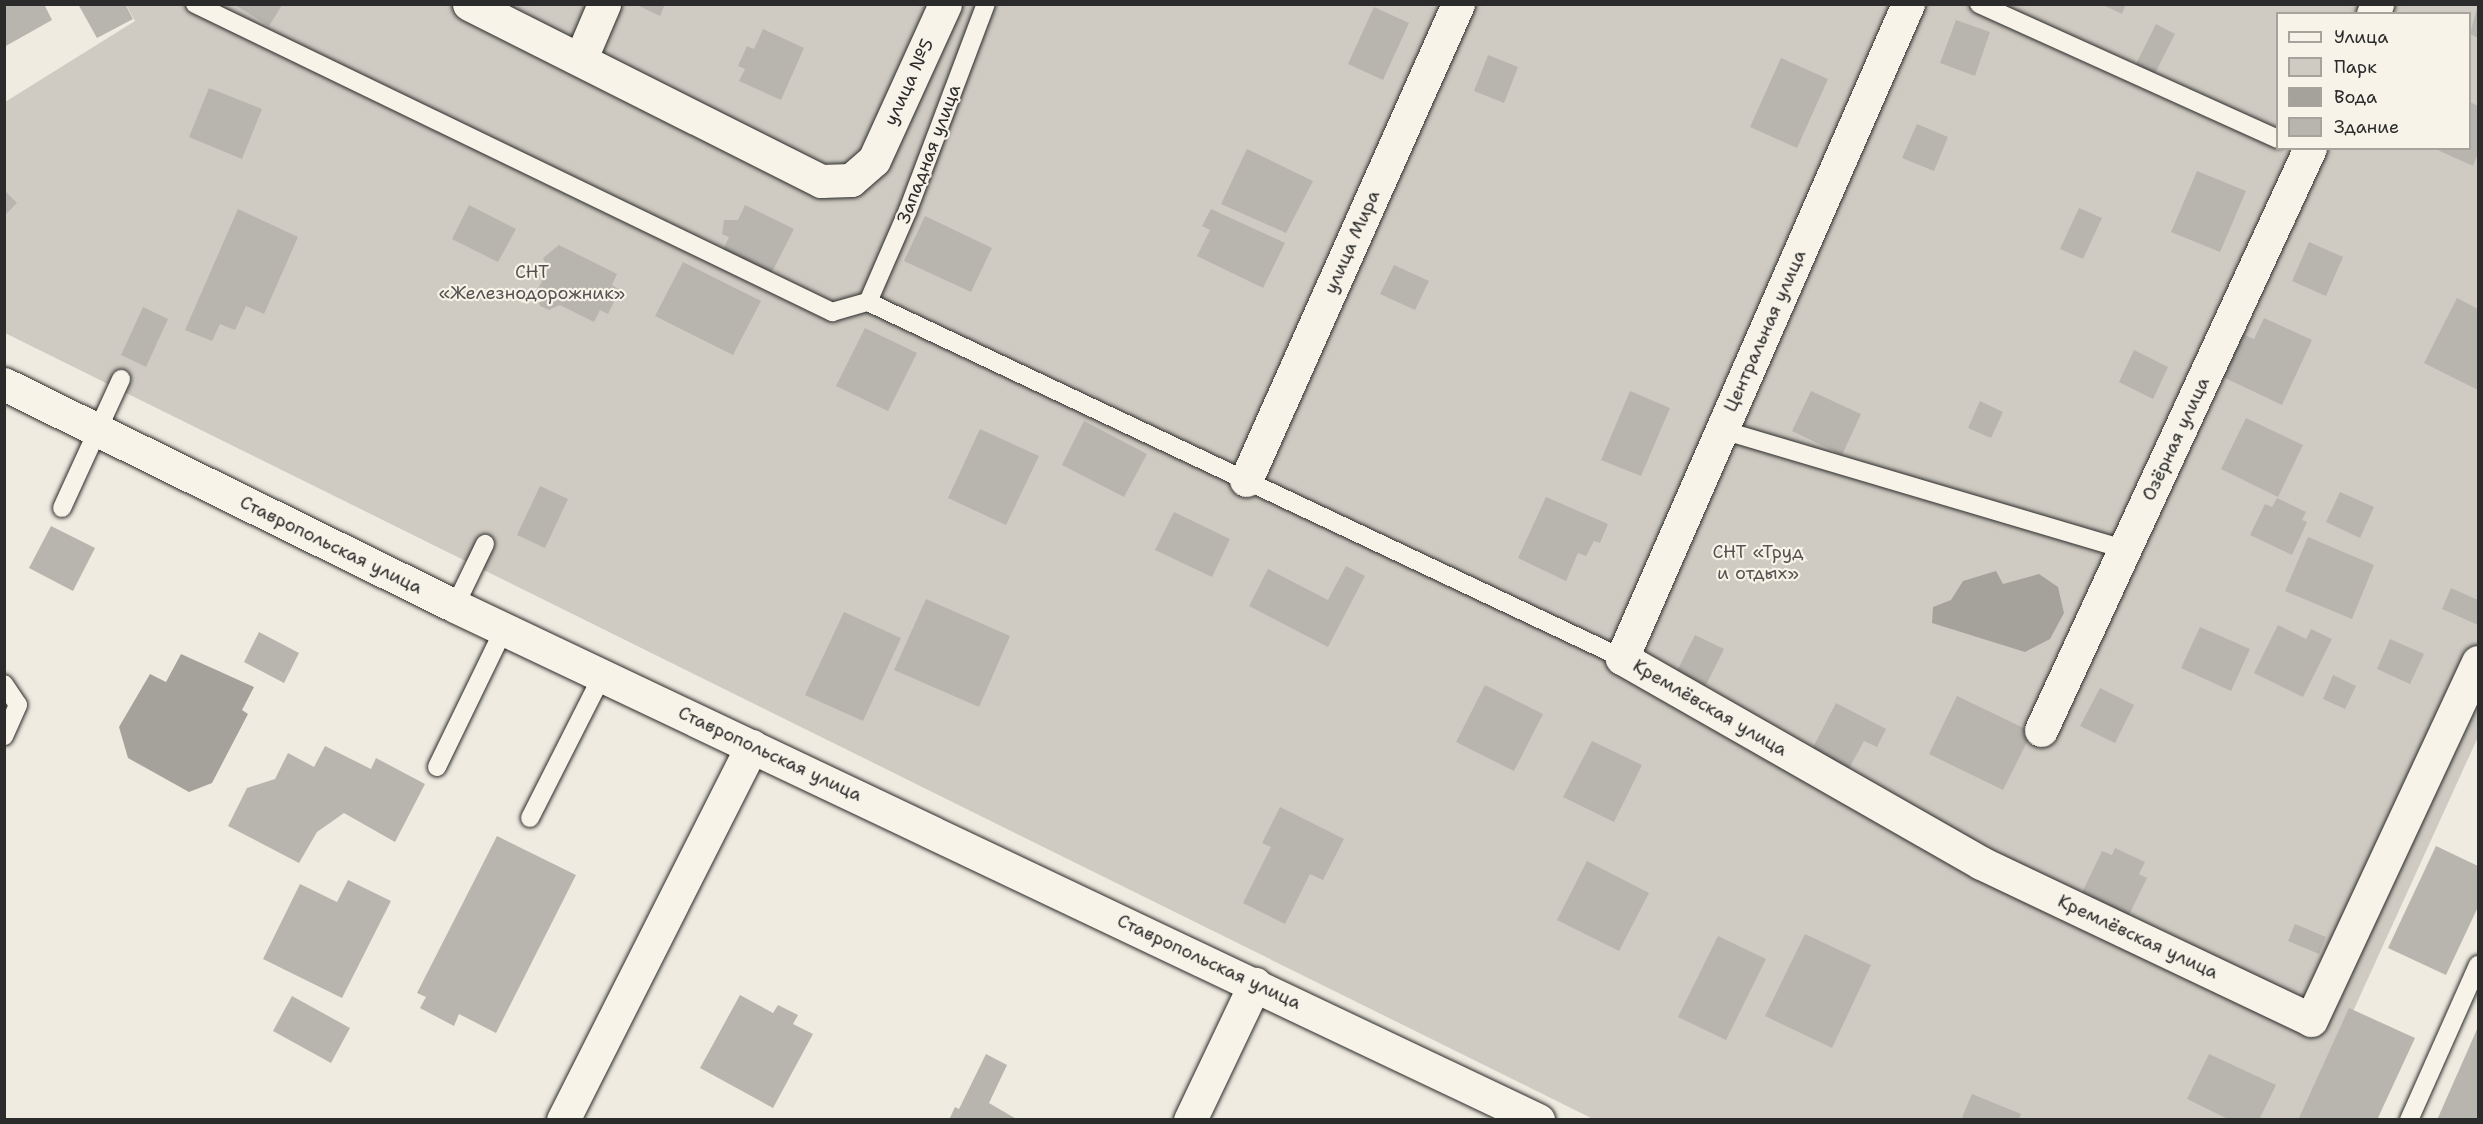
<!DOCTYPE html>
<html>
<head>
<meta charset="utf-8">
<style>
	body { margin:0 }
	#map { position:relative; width:2483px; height:1124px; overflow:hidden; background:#efebe0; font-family:"Shantell Sans",sans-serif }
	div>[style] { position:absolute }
	.green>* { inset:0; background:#cfcbc2 }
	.water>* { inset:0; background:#a4a29a }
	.building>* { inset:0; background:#b8b5ae }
	.roads { filter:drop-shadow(0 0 2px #2b2b2b) drop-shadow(0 0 2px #2b2b2b) }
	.lane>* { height:18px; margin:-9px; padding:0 9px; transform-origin:9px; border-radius:9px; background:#f7f3e8 }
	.street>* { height:33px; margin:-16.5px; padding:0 16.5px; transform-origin:16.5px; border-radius:16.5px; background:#f7f3e8 }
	span { translate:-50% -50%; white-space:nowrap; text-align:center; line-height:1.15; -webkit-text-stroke:4.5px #f7f3e8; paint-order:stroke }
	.street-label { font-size:18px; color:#2b2b2b }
	.park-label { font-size:18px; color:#545351 }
	.frame { position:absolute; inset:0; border:6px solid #2b2b2b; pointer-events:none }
	.legend { position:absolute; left:2276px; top:12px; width:195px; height:138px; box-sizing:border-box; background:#f7f3e8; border:2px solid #a5a39c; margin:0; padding:8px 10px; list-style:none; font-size:18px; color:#2b2b2b }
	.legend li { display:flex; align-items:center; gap:12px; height:30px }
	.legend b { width:30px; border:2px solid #a5a39c }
</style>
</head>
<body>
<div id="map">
	<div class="green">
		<i style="clip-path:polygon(evenodd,126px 5px,2478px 5px,2478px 737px,2304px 1119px,1593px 1119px,5px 333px,5px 102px,135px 21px,126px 5px,2278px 14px,2470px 14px,2470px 148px,2278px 148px,2278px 14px)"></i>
	</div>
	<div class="water">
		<i style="clip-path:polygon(1996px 571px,2003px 584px,2039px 574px,2058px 587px,2064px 613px,2050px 639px,2025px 652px,1932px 623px,1933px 607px,1951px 600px,1963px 581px)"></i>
		<i style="clip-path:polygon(181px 654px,254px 687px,242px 710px,248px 714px,212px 783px,189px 792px,128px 758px,119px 727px,150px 674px,166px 682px)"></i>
	</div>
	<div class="building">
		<i style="clip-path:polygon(4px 4px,44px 4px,52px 20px,4px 47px)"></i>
		<i style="clip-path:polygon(78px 4px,125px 4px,133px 19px,97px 38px)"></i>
		<i style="clip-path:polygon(635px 4px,665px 4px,660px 16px)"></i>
		<i style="clip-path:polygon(2101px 4px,2126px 4px,2122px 14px)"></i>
		<i style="clip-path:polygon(2478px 4px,2478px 38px,2470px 34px)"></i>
		<i style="clip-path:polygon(235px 5px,282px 5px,269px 26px)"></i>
		<i style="clip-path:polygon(1374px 7px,1409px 23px,1383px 80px,1348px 64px)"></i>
		<i style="clip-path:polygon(1956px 20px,1990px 32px,1975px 76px,1940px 63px)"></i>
		<i style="clip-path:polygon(2156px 24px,2175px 34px,2152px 79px,2133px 70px)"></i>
		<i style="clip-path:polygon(763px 29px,804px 48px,781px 100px,739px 81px,745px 69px,738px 66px,747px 46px,754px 49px)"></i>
		<i style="clip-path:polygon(1488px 55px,1518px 67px,1504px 103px,1474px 91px)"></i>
		<i style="clip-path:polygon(1781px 58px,1828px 79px,1797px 148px,1750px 127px)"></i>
		<i style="clip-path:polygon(209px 88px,262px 109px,242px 159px,189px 137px)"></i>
		<i style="clip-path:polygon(2470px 102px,2478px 106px,2478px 153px,2473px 166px,2433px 148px,2470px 148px)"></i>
		<i style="clip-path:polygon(1917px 124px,1948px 137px,1934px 171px,1902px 158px)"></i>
		<i style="clip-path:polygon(1247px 149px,1313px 181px,1286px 233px,1221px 204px)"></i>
		<i style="clip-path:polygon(2197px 171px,2246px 191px,2220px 252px,2171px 232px)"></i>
		<i style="clip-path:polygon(4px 190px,17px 203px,4px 216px)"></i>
		<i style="clip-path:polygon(469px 205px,516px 229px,498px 262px,452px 239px)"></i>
		<i style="clip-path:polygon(745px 205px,794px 229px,770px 276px,722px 252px,729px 237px,722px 234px,724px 220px,738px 220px)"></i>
		<i style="clip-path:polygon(2079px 208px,2102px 218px,2083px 259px,2060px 249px)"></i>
		<i style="clip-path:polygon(238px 209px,298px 237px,264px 314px,246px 306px,235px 330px,220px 324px,212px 341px,185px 330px)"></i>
		<i style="clip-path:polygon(1211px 209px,1285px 243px,1263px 288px,1197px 256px,1210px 230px,1202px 226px)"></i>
		<i style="clip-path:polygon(925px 216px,992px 248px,971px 292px,904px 261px)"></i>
		<i style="clip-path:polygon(2309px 242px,2343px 257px,2326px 296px,2292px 281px)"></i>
		<i style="clip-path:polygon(559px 245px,617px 274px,612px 285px,620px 290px,608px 314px,600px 310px,594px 322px,560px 305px,549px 310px,540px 306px,536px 293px,548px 269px,543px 258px)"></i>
		<i style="clip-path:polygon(683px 262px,761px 301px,733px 355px,655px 316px)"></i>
		<i style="clip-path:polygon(1394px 265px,1429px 281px,1415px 310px,1380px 294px)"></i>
		<i style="clip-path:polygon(2457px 298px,2478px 309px,2478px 390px,2424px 363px)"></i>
		<i style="clip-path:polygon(143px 307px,168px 319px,146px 367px,121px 355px)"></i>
		<i style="clip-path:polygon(2264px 318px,2312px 340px,2282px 405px,2223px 377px,2243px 334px,2254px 339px)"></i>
		<i style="clip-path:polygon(865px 328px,917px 353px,888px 411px,836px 386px)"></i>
		<i style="clip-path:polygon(2134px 350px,2168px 367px,2153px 399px,2119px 382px)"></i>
		<i style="clip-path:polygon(1630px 391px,1670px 408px,1641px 476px,1601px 460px)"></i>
		<i style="clip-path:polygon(1811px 391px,1861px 414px,1842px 455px,1792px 431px)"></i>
		<i style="clip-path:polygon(1980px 401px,2003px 412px,1991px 438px,1968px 428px)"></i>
		<i style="clip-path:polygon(2246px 418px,2303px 445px,2278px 497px,2221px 469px)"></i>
		<i style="clip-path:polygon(1084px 421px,1147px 454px,1124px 497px,1062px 465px)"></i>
		<i style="clip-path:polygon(980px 429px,1039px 456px,1006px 525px,948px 498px)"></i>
		<i style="clip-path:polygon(540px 486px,568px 499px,545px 548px,517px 535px)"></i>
		<i style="clip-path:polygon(2340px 492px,2374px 507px,2360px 538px,2326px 522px)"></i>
		<i style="clip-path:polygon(1546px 497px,1608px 524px,1600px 543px,1594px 541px,1586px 556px,1578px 553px,1566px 581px,1518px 558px)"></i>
		<i style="clip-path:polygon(2277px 498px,2306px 512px,2302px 520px,2307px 522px,2292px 555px,2250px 535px,2265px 504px,2272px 507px)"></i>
		<i style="clip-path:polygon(1174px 512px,1230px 539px,1212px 577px,1155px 550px)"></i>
		<i style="clip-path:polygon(51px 526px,95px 548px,73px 591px,29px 568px)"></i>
		<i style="clip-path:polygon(2308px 537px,2374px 565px,2352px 619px,2285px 591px)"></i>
		<i style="clip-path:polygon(1346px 566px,1365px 576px,1328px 647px,1249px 606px,1268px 569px,1328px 600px)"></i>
		<i style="clip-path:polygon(2451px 588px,2478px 600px,2478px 625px,2442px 609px)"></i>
		<i style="clip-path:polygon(926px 599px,1010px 636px,979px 707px,894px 670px)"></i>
		<i style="clip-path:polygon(844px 612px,901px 638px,863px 721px,805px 695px)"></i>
		<i style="clip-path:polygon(2278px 625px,2306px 639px,2311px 629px,2332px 639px,2303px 697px,2254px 673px)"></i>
		<i style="clip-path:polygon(2200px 627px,2250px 649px,2231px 691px,2181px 668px)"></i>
		<i style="clip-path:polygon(259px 632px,299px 653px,284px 683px,244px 662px)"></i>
		<i style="clip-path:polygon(1695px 635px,1724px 649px,1705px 687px,1676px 673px)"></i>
		<i style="clip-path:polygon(2390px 639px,2424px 654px,2410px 684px,2377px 669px)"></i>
		<i style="clip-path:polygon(2333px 675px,2356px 686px,2345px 709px,2323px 699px)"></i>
		<i style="clip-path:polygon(1485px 685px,1543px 714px,1514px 771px,1456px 742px)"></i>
		<i style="clip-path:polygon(2100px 688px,2134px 705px,2115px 743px,2080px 726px)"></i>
		<i style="clip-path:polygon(1957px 696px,2032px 732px,2003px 790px,1929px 754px)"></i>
		<i style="clip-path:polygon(1836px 703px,1886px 729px,1877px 747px,1864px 741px,1846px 774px,1809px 755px)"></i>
		<i style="clip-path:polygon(1592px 741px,1642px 765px,1614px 822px,1563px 797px)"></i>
		<i style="clip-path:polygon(325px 746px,371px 769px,376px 758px,425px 784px,395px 842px,344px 813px,317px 832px,299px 863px,228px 826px,247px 788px,275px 779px,288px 753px,314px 767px)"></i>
		<i style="clip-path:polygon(1280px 807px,1344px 839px,1323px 880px,1310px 874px,1285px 924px,1243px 903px,1271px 847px,1262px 843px)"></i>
		<i style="clip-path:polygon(497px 836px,576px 875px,496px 1033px,459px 1014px,454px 1026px,420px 1008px,426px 997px,417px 993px)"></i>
		<i style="clip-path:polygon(2436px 846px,2478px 866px,2478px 907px,2446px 975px,2388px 948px)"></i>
		<i style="clip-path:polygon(2115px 848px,2145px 862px,2139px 874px,2147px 878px,2125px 923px,2078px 901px,2102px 851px,2112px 855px)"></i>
		<i style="clip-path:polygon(1587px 861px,1649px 893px,1619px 951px,1557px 920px)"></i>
		<i style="clip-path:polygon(348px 880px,391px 901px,342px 998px,263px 959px,300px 884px,337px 902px)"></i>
		<i style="clip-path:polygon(2295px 924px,2326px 937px,2319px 954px,2288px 941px)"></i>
		<i style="clip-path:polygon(1805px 934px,1871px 965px,1832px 1048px,1765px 1016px)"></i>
		<i style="clip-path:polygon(1718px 936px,1766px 959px,1726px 1040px,1678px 1017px)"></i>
		<i style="clip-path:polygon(740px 995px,773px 1013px,778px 1005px,798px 1015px,793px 1024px,813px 1034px,773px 1108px,700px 1068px)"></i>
		<i style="clip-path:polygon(292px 996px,350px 1028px,331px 1063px,273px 1031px)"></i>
		<i style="clip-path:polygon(2349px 1008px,2415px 1038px,2377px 1120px,2298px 1120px)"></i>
		<i style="clip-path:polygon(2478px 1027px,2478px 1120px,2437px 1120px)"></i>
		<i style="clip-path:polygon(986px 1054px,1007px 1065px,989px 1103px,1018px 1120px,949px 1120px,955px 1107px,959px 1109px)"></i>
		<i style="clip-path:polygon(2209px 1054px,2276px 1085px,2259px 1120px,2230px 1120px,2187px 1099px)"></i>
		<i style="clip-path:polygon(1972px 1094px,2021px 1114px,2019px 1120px,1961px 1120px)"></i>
	</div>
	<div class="roads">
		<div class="lane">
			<i style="left:195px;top:4px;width:708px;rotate:25.8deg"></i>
			<i style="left:832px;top:312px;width:37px;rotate:-16deg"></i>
			<i style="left:868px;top:302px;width:834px;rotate:25.27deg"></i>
			<i style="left:1979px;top:4px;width:328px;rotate:24.3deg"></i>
			<i style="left:868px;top:302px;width:100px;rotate:-66.5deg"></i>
			<i style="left:908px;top:210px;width:220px;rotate:-69.3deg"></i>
			<i style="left:1722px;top:430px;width:420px;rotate:16.5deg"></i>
			<i style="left:62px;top:508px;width:142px;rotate:-65.4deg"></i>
			<i style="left:455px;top:606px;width:69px;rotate:-64.2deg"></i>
			<i style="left:4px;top:684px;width:25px;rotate:56deg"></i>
			<i style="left:18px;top:705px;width:34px;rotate:114deg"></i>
			<i style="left:437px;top:767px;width:153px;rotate:-64.1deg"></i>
			<i style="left:530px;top:818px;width:159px;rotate:-63.1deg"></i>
			<i style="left:2409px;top:1120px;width:170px;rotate:-66deg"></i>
		</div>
		<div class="street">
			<i style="left:469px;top:4px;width:394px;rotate:26.7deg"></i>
			<i style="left:821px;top:181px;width:30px;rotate:-2deg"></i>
			<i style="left:851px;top:180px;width:30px;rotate:-41deg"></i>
			<i style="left:874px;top:160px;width:171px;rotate:-65.5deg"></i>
			<i style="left:1908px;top:4px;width:714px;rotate:113.62deg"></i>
			<i style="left:1622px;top:658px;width:413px;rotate:29.7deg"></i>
			<i style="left:1981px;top:863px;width:365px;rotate:25.4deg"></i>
			<i style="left:2311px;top:1020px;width:395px;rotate:-65deg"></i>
			<i style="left:2373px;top:14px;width:11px;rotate:-68deg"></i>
			<i style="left:581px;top:58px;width:59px;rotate:-66.9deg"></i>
			<i style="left:4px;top:384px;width:503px;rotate:26.21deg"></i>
			<i style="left:455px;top:606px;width:1199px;rotate:25.39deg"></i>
			<i style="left:1246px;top:480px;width:521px;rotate:-65.99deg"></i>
			<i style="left:2041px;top:730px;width:641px;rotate:-65.19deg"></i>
			<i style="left:563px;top:1120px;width:419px;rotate:-63.2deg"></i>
			<i style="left:1190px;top:1120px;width:151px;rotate:-64.5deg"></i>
		</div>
	</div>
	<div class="street-label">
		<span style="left:909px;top:82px;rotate:-65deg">улица №5</span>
		<span style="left:929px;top:154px;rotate:-69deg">Западная улица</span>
		<span style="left:1352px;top:242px;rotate:-66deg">улица Мира</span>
		<span style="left:1765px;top:331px;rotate:-66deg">Центральная улица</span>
		<span style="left:2176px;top:439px;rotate:-65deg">Озёрная улица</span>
		<span style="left:331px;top:545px;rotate:26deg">Ставропольская улица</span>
		<span style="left:1710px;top:708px;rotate:30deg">Кремлёвская улица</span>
		<span style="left:770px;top:754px;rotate:25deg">Ставропольская улица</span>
		<span style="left:2138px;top:937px;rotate:25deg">Кремлёвская улица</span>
		<span style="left:1209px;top:962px;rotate:25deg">Ставропольская улица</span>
	</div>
	<div class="park-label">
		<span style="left:532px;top:283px">СНТ<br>«Железнодорожник»</span>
		<span style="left:1758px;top:563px">СНТ «Труд<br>и отдых»</span>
	</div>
	<div class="frame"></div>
	<ul class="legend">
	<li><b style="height:8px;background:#f7f3e8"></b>Улица</li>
	<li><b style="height:16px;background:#cfcbc2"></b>Парк</li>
	<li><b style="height:16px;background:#a4a29a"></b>Вода</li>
	<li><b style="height:16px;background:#b8b5ae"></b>Здание</li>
	</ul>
</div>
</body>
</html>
